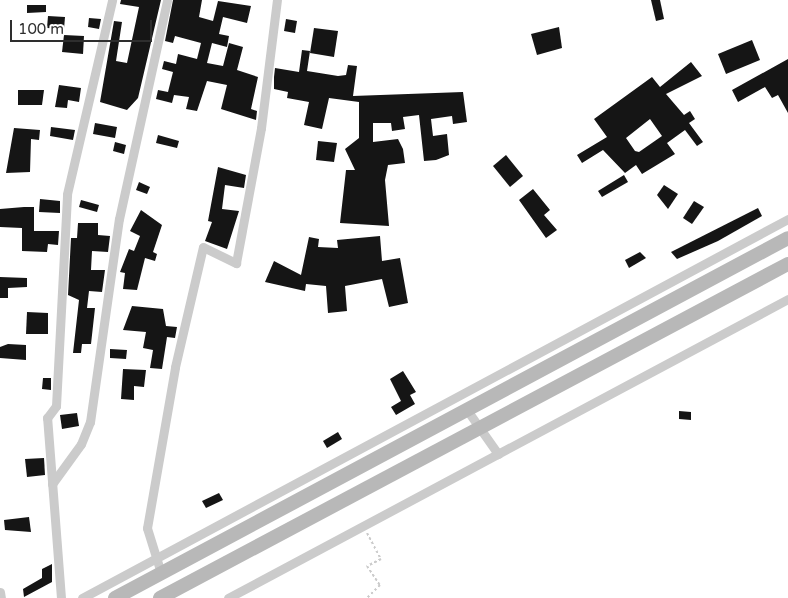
<!DOCTYPE html>
<html>
<head>
<meta charset="utf-8">
<style>
	body { margin:0 }
	#map { position:relative; width:788px; height:598px; overflow:hidden; background:#fff; font-family:"Varela Round",sans-serif }
	div>[style] { position:absolute }
	.building>* { inset:0; background:#151515 }
	.path>* { height:2px; margin-top:-1px; transform-origin:0; background:repeating-linear-gradient(90deg,#cbcbcb 0 2.5px,transparent 0 5px) }
	.minor>* { height:9px; margin:-4.5px; padding:0 4.5px; transform-origin:4.5px; border-radius:4.5px; background:#cbcbcb }
	.secondary>* { height:14px; margin:-7px; padding:0 7px; transform-origin:7px; border-radius:7px; background:#b8b8b8 }
	span { translate:-50% -50%; white-space:nowrap; text-align:center; line-height:1.15; -webkit-text-stroke:5px #fff; paint-order:stroke }
	.scale { position:absolute; left:10px; top:20px; width:142px; height:22px; box-sizing:border-box; border:2px solid #2e2e2e; border-top:0; padding-left:6px; font-size:15px; line-height:18px; white-space:nowrap; color:#2e2e2e; -webkit-text-stroke:4px #fff; paint-order:stroke }
</style>
</head>
<body>
<div id="map">
	<div class="building">
		<i style="clip-path:polygon(121px 0,161px 0,138px 98px,127px 110px,100px 102px,114px 21px,122px 22px,116px 61px,127px 63px,139px 7px,120px 4px)"></i>
		<i style="clip-path:polygon(173px 0,202px 0,199px 17px,213px 21px,218px 1px,251px 6px,247px 23px,223px 17px,219px 34px,229px 36px,227px 47px,212px 43px,207px 63px,223px 66px,229px 43px,243px 47px,237px 70px,258px 77px,251px 109px,257px 111px,256px 120px,221px 109px,227px 85px,207px 81px,197px 111px,186px 109px,189px 97px,174px 95px,172px 103px,156px 99px,158px 90px,168px 92px,173px 72px,162px 69px,164px 61px,176px 64px,178px 54px,197px 59px,201px 43px,175px 36px,173px 43px,165px 41px)"></i>
		<i style="clip-path:polygon(651px 0,660px 0,664px 19px,656px 21px)"></i>
		<i style="clip-path:polygon(27px 5px,46px 5px,46px 12px,27px 13px)"></i>
		<i style="clip-path:polygon(48px 16px,65px 17px,64px 29px,47px 28px)"></i>
		<i style="clip-path:polygon(89px 18px,101px 19px,99px 29px,88px 27px)"></i>
		<i style="clip-path:polygon(286px 19px,297px 21px,295px 33px,284px 31px)"></i>
		<i style="clip-path:polygon(559px 27px,562px 48px,537px 55px,531px 34px)"></i>
		<i style="clip-path:polygon(314px 28px,338px 31px,334px 57px,310px 53px)"></i>
		<i style="clip-path:polygon(64px 35px,84px 36px,83px 54px,62px 52px)"></i>
		<i style="clip-path:polygon(752px 40px,760px 60px,726px 74px,718px 54px)"></i>
		<i style="clip-path:polygon(302px 50px,310px 51px,307px 71px,338px 76px,346px 75px,348px 65px,357px 66px,353px 96px,463px 92px,467px 122px,453px 124px,452px 116px,431px 119px,433px 136px,447px 134px,449px 155px,436px 160px,424px 161px,419px 115px,403px 117px,405px 129px,392px 131px,391px 123px,373px 123px,373px 142px,398px 139px,403px 149px,405px 163px,388px 165px,385px 180px,389px 226px,340px 223px,346px 170px,355px 170px,345px 149px,359px 138px,359px 102px,329px 98px,322px 129px,304px 125px,309px 102px,287px 98px,288px 92px,274px 89px,274px 77px,275px 68px,299px 72px)"></i>
		<i style="clip-path:polygon(788px 59px,788px 113px,778px 95px,772px 98px,765px 87px,738px 102px,732px 90px)"></i>
		<i style="clip-path:polygon(evenodd,691px 62px,702px 76px,666px 94px,684px 115px,690px 111px,695px 119px,689px 123px,703px 142px,697px 146px,685px 130px,667px 143px,675px 154px,642px 174px,636px 165px,625px 173px,603px 150px,582px 163px,577px 155px,607px 137px,594px 119px,652px 77px,660px 87px,691px 62px,650px 119px,662px 136px,639px 152px,635px 151px,626px 138px,650px 119px)"></i>
		<i style="clip-path:polygon(59px 85px,81px 88px,79px 102px,68px 100px,67px 108px,55px 107px)"></i>
		<i style="clip-path:polygon(18px 90px,44px 90px,42px 105px,18px 105px)"></i>
		<i style="clip-path:polygon(95px 123px,117px 127px,115px 138px,93px 134px)"></i>
		<i style="clip-path:polygon(51px 127px,75px 130px,73px 140px,50px 136px)"></i>
		<i style="clip-path:polygon(14px 128px,40px 130px,39px 140px,31px 139px,30px 172px,6px 173px)"></i>
		<i style="clip-path:polygon(158px 135px,179px 141px,177px 148px,156px 143px)"></i>
		<i style="clip-path:polygon(318px 141px,337px 143px,334px 162px,316px 160px)"></i>
		<i style="clip-path:polygon(115px 142px,126px 145px,124px 154px,113px 151px)"></i>
		<i style="clip-path:polygon(506px 155px,523px 176px,510px 187px,493px 166px)"></i>
		<i style="clip-path:polygon(218px 167px,246px 175px,244px 188px,225px 185px,222px 209px,239px 211px,227px 249px,205px 241px,212px 222px,208px 221px)"></i>
		<i style="clip-path:polygon(624px 175px,628px 182px,602px 197px,598px 191px)"></i>
		<i style="clip-path:polygon(139px 182px,150px 187px,147px 194px,136px 190px)"></i>
		<i style="clip-path:polygon(664px 185px,678px 194px,668px 209px,657px 195px)"></i>
		<i style="clip-path:polygon(533px 189px,550px 210px,544px 215px,557px 230px,546px 238px,519px 200px)"></i>
		<i style="clip-path:polygon(40px 199px,60px 201px,60px 213px,39px 212px)"></i>
		<i style="clip-path:polygon(81px 200px,99px 205px,97px 212px,79px 207px)"></i>
		<i style="clip-path:polygon(694px 201px,704px 207px,692px 224px,683px 218px)"></i>
		<i style="clip-path:polygon(24px 207px,34px 207px,34px 231px,59px 231px,58px 245px,48px 244px,47px 252px,22px 251px,22px 228px,0 227px,0 209px)"></i>
		<i style="clip-path:polygon(758px 208px,762px 216px,718px 241px,677px 259px,671px 252px)"></i>
		<i style="clip-path:polygon(141px 210px,162px 225px,153px 252px,157px 254px,155px 261px,145px 258px,137px 290px,123px 289px,125px 273px,120px 272px,129px 249px,134px 251px,140px 236px,130px 231px)"></i>
		<i style="clip-path:polygon(78px 223px,98px 223px,98px 235px,110px 236px,108px 252px,92px 251px,91px 270px,105px 270px,102px 292px,89px 291px,87px 308px,95px 308px,91px 344px,82px 344px,81px 353px,73px 353px,79px 300px,68px 295px,71px 238px,77px 238px)"></i>
		<i style="clip-path:polygon(380px 236px,382px 261px,400px 258px,408px 303px,389px 307px,382px 279px,345px 286px,347px 311px,328px 313px,326px 286px,306px 284px,305px 291px,265px 282px,274px 261px,301px 275px,309px 237px,319px 239px,318px 247px,338px 248px,337px 240px)"></i>
		<i style="clip-path:polygon(640px 252px,646px 258px,629px 268px,625px 260px)"></i>
		<i style="clip-path:polygon(0 277px,27px 278px,27px 287px,8px 288px,8px 298px,0 298px)"></i>
		<i style="clip-path:polygon(132px 306px,163px 309px,166px 326px,177px 327px,175px 338px,167px 337px,162px 369px,150px 368px,153px 350px,143px 348px,146px 332px,123px 330px)"></i>
		<i style="clip-path:polygon(27px 312px,48px 313px,48px 334px,26px 334px)"></i>
		<i style="clip-path:polygon(8px 344px,26px 345px,26px 360px,0 358px,0 347px)"></i>
		<i style="clip-path:polygon(110px 349px,127px 350px,126px 359px,110px 358px)"></i>
		<i style="clip-path:polygon(123px 369px,146px 370px,144px 387px,134px 386px,134px 400px,121px 399px)"></i>
		<i style="clip-path:polygon(403px 371px,416px 392px,410px 395px,415px 404px,396px 415px,391px 407px,401px 401px,390px 379px)"></i>
		<i style="clip-path:polygon(43px 378px,51px 378px,51px 390px,42px 389px)"></i>
		<i style="clip-path:polygon(679px 411px,691px 412px,691px 420px,679px 419px)"></i>
		<i style="clip-path:polygon(77px 413px,79px 426px,62px 429px,60px 415px)"></i>
		<i style="clip-path:polygon(338px 432px,342px 439px,327px 448px,323px 441px)"></i>
		<i style="clip-path:polygon(44px 458px,45px 475px,27px 477px,25px 459px)"></i>
		<i style="clip-path:polygon(219px 493px,223px 500px,206px 508px,202px 501px)"></i>
		<i style="clip-path:polygon(29px 517px,31px 532px,5px 530px,4px 520px)"></i>
		<i style="clip-path:polygon(52px 564px,52px 582px,24px 597px,23px 589px,42px 578px,42px 569px)"></i>
	</div>
	<div class="path">
		<i style="left:367px;top:533px;width:30px;rotate:62deg"></i>
		<i style="left:381px;top:559px;width:16px;rotate:153deg"></i>
		<i style="left:367px;top:566px;width:23px;rotate:56deg"></i>
		<i style="left:380px;top:585px;width:18px;rotate:135deg"></i>
	</div>
	<div class="minor">
		<i style="left:467px;top:410px;width:54px;rotate:54.8deg"></i>
		<i style="left:52px;top:484px;width:49px;rotate:-54.1deg"></i>
		<i style="left:81px;top:444px;width:24px;rotate:-68deg"></i>
		<i style="left:90px;top:422px;width:205px;rotate:-81.9deg"></i>
		<i style="left:119px;top:219px;width:224px;rotate:-77.6deg"></i>
		<i style="left:161px;top:573px;width:47px;rotate:-107.3deg"></i>
		<i style="left:147px;top:528px;width:163px;rotate:-80.1deg"></i>
		<i style="left:175px;top:367px;width:123px;rotate:-76.9deg"></i>
		<i style="left:203px;top:247px;width:37px;rotate:26deg"></i>
		<i style="left:236px;top:263px;width:137px;rotate:-79.5deg"></i>
		<i style="left:261px;top:128px;width:129px;rotate:-82.9deg"></i>
		<i style="left:0;top:592px;width:6px;rotate:81deg"></i>
		<i style="left:61px;top:598px;width:181px;rotate:-94.4deg"></i>
		<i style="left:47px;top:418px;width:15px;rotate:-53deg"></i>
		<i style="left:56px;top:406px;width:212px;rotate:-87deg"></i>
		<i style="left:67px;top:194px;width:199px;rotate:-76.9deg"></i>
		<i style="left:82px;top:598px;width:801px;rotate:-28.23deg"></i>
		<i style="left:228px;top:598px;width:635px;rotate:-28.1deg"></i>
	</div>
	<div class="secondary">
		<i style="left:115px;top:598px;width:763px;rotate:-28.14deg"></i>
		<i style="left:160px;top:598px;width:711px;rotate:-28.01deg"></i>
	</div>
	<div class="scale">100 m</div>
</div>
</body>
</html>
